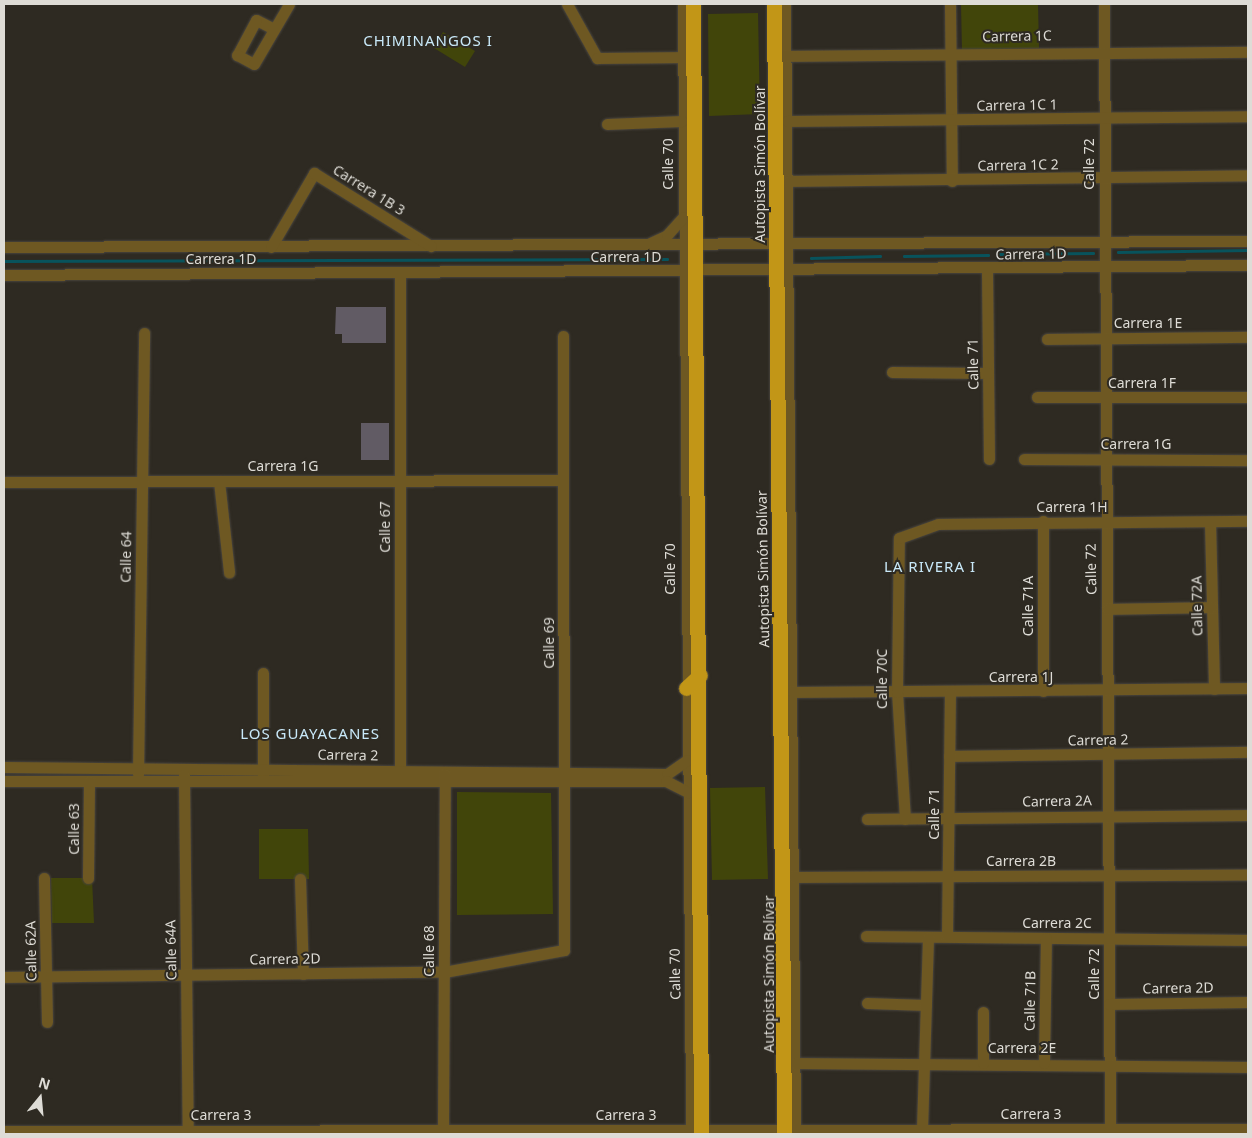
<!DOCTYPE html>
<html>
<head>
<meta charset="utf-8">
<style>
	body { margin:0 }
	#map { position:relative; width:1252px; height:1138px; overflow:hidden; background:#2e2a22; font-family:"Noto Sans",sans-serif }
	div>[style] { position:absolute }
	.green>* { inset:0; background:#41450a }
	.stream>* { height:2.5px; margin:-1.25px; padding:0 1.25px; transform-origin:1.25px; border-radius:1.25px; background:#08535c }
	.building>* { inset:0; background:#615b64 }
	.roads { filter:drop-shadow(0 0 1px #4a463f) drop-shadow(0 0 1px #4a463f) }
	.minor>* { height:11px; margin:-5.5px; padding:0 5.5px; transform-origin:5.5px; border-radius:5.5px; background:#6e5822 }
	.highway>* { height:15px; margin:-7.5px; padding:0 7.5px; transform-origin:7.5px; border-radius:7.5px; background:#c29617 }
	span { translate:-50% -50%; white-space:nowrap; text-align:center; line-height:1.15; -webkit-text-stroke:4px #2e2a22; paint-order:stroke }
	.street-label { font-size:14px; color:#dedcd6 }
	.neighbourhood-label { font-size:15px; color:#c9e9f9; letter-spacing:1px }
	.frame { position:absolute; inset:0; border:5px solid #dedcd6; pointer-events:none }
	.north { position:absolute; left:15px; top:1073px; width:50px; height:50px; -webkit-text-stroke:4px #2e2a22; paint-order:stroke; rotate:17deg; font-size:14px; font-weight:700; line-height:20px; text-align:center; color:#dedcd6 }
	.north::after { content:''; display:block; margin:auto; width:18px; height:22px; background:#dedcd6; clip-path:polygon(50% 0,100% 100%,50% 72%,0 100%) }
</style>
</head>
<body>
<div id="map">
	<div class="green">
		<i style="clip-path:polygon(961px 4px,1038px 4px,1039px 48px,962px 50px)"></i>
		<i style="clip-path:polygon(758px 13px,760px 114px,709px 116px,708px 14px)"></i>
		<i style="clip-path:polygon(443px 32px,475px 51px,465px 67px,434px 48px)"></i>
		<i style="clip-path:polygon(765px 787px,768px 879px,712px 880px,710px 788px)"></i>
		<i style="clip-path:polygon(457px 792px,551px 793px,553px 914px,457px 915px)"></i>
		<i style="clip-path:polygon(259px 829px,308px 829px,309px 879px,259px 879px)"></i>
		<i style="clip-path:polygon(51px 878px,92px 878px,94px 923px,52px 923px)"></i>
	</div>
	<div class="stream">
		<i style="left:1118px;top:252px;width:130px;rotate:-0.9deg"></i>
		<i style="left:1000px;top:254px;width:93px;rotate:-0.6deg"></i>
		<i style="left:904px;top:256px;width:84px;rotate:-0.7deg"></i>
		<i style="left:811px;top:258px;width:69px;rotate:-1.7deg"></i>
		<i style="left:4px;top:261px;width:663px;rotate:-0.17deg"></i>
	</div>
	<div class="building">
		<i style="clip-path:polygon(336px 307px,386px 307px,386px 343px,342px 343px,342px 334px,335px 334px)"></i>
		<i style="clip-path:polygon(361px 423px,389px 423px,389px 460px,361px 460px)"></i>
	</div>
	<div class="roads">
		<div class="minor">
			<i style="left:567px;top:4px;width:62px;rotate:60.9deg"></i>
			<i style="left:597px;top:58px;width:93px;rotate:-0.6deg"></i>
			<i style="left:683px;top:4px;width:1130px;rotate:89.59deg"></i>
			<i style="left:785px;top:4px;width:1130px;rotate:89.49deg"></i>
			<i style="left:950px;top:4px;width:177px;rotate:89.4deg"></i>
			<i style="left:1104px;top:4px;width:1130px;rotate:89.7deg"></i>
			<i style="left:274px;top:29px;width:20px;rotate:-153deg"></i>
			<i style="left:256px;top:20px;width:40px;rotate:118deg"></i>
			<i style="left:237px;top:55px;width:19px;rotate:28deg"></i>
			<i style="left:254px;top:64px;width:69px;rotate:-59.7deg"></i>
			<i style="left:780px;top:56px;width:468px;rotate:-0.5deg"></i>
			<i style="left:787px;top:121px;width:461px;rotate:-0.6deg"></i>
			<i style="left:607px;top:124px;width:75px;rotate:-2.3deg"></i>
			<i style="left:788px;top:181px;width:460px;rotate:-0.7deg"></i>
			<i style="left:648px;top:244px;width:21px;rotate:-25deg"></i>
			<i style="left:667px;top:235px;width:24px;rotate:-48deg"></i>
			<i style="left:4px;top:247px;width:1244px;rotate:-0.28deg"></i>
			<i style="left:271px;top:247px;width:86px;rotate:-59.8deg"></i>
			<i style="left:314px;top:173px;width:138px;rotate:32deg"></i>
			<i style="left:987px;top:269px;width:190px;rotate:89.4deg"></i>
			<i style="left:400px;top:273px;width:503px;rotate:90deg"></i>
			<i style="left:4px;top:275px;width:1244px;rotate:-0.46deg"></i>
			<i style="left:1047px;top:339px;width:201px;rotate:-0.6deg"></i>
			<i style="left:892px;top:372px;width:96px;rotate:0.6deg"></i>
			<i style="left:1037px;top:397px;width:211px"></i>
			<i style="left:1024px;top:459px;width:224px;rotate:0.3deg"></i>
			<i style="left:219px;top:481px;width:92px;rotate:83.7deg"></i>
			<i style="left:4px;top:482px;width:559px;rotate:-0.2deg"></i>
			<i style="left:1043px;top:521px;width:170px;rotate:90deg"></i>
			<i style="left:1210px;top:522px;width:167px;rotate:88.6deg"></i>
			<i style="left:1107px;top:609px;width:105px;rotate:-1.1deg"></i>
			<i style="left:263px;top:673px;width:103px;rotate:90deg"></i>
			<i style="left:793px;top:692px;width:455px;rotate:-0.5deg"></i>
			<i style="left:949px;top:756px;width:299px;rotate:-0.8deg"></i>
			<i style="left:4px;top:767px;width:663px;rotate:0.6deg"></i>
			<i style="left:667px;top:774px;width:24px;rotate:-35deg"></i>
			<i style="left:138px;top:774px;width:441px;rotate:-89.2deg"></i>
			<i style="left:184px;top:775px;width:355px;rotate:89.4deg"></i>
			<i style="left:4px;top:781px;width:662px"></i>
			<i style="left:666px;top:781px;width:25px;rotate:27deg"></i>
			<i style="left:867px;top:819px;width:381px;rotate:-0.6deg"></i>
			<i style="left:905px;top:819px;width:127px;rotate:-93.6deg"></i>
			<i style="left:897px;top:692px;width:154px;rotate:-89.3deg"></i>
			<i style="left:899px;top:538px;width:41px;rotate:-19.7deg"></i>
			<i style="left:938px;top:524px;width:310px;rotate:-0.6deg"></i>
			<i style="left:794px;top:877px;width:454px;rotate:-0.3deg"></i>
			<i style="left:44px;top:878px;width:144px;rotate:88.8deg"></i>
			<i style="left:88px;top:878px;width:97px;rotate:-89.4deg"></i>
			<i style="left:300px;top:879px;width:95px;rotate:88.2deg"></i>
			<i style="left:866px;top:936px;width:382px;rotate:0.6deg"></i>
			<i style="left:947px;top:936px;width:244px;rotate:-89.3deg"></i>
			<i style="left:4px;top:977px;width:440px;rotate:-0.7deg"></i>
			<i style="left:444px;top:972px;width:122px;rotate:-10.4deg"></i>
			<i style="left:564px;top:950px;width:614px;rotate:-90.09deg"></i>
			<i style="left:867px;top:1003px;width:59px;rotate:1.9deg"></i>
			<i style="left:1109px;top:1004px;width:139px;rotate:-0.8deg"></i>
			<i style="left:795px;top:1063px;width:453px;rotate:0.5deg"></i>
			<i style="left:983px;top:1063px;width:51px;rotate:-90deg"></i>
			<i style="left:1044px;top:1063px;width:125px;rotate:-89.1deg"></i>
			<i style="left:922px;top:1129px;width:192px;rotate:-88.2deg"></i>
			<i style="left:443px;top:1130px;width:356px;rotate:-89.7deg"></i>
			<i style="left:4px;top:1131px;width:1244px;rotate:-0.09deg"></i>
		</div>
		<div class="highway">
			<i style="left:693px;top:4px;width:1130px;rotate:89.59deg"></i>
			<i style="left:774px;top:4px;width:1130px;rotate:89.49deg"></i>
			<i style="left:686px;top:688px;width:19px;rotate:-43deg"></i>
		</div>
	</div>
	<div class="street-label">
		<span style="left:1017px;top:36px;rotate:-1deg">Carrera 1C</span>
		<span style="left:1017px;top:105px;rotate:-1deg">Carrera 1C 1</span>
		<span style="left:668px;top:164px;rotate:-90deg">Calle 70</span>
		<span style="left:760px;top:164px;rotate:-90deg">Autopista Simón Bolívar</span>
		<span style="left:1089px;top:164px;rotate:-90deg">Calle 72</span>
		<span style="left:1018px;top:165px;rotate:-1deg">Carrera 1C 2</span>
		<span style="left:369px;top:190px;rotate:32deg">Carrera 1B 3</span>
		<span style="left:1031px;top:254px;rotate:-1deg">Carrera 1D</span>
		<span style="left:626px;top:257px">Carrera 1D</span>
		<span style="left:221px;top:259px">Carrera 1D</span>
		<span style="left:1148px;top:323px">Carrera 1E</span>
		<span style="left:973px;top:364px;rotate:-91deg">Calle 71</span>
		<span style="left:1142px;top:383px">Carrera 1F</span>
		<span style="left:1136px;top:444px">Carrera 1G</span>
		<span style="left:283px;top:466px">Carrera 1G</span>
		<span style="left:1072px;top:507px">Carrera 1H</span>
		<span style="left:385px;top:527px;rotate:-90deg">Calle 67</span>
		<span style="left:126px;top:557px;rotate:-89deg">Calle 64</span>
		<span style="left:670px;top:569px;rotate:-90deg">Calle 70</span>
		<span style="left:763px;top:569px;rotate:-91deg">Autopista Simón Bolívar</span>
		<span style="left:1091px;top:569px;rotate:-91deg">Calle 72</span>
		<span style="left:1028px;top:606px;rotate:-90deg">Calle 71A</span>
		<span style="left:1197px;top:606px;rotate:-91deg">Calle 72A</span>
		<span style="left:549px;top:643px;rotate:-90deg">Calle 69</span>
		<span style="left:1021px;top:677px">Carrera 1J</span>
		<span style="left:882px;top:679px;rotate:-90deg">Calle 70C</span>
		<span style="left:1098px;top:740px;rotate:-1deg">Carrera 2</span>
		<span style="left:348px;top:755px;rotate:1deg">Carrera 2</span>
		<span style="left:1057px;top:801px;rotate:-1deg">Carrera 2A</span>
		<span style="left:934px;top:814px;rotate:-90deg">Calle 71</span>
		<span style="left:74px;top:829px;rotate:-90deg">Calle 63</span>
		<span style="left:1021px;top:861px">Carrera 2B</span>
		<span style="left:1057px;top:923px">Carrera 2C</span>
		<span style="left:171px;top:950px;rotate:-91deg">Calle 64A</span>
		<span style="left:31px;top:951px;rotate:-91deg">Calle 62A</span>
		<span style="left:429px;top:951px;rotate:-90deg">Calle 68</span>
		<span style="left:285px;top:959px;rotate:-1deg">Carrera 2D</span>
		<span style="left:675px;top:974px;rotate:-91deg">Calle 70</span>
		<span style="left:769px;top:974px;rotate:-90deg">Autopista Simón Bolívar</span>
		<span style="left:1094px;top:974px;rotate:-90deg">Calle 72</span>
		<span style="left:1178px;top:988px;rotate:-1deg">Carrera 2D</span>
		<span style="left:1030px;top:1001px;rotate:-89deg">Calle 71B</span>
		<span style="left:1022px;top:1048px">Carrera 2E</span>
		<span style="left:1031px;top:1114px">Carrera 3</span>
		<span style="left:221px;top:1115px">Carrera 3</span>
		<span style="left:626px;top:1115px">Carrera 3</span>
	</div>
	<div class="neighbourhood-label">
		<span style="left:428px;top:41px">CHIMINANGOS I</span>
		<span style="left:930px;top:567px">LA RIVERA I</span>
		<span style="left:310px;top:734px">LOS GUAYACANES</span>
	</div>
	<div class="frame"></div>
	<div class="north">N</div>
</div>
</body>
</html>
